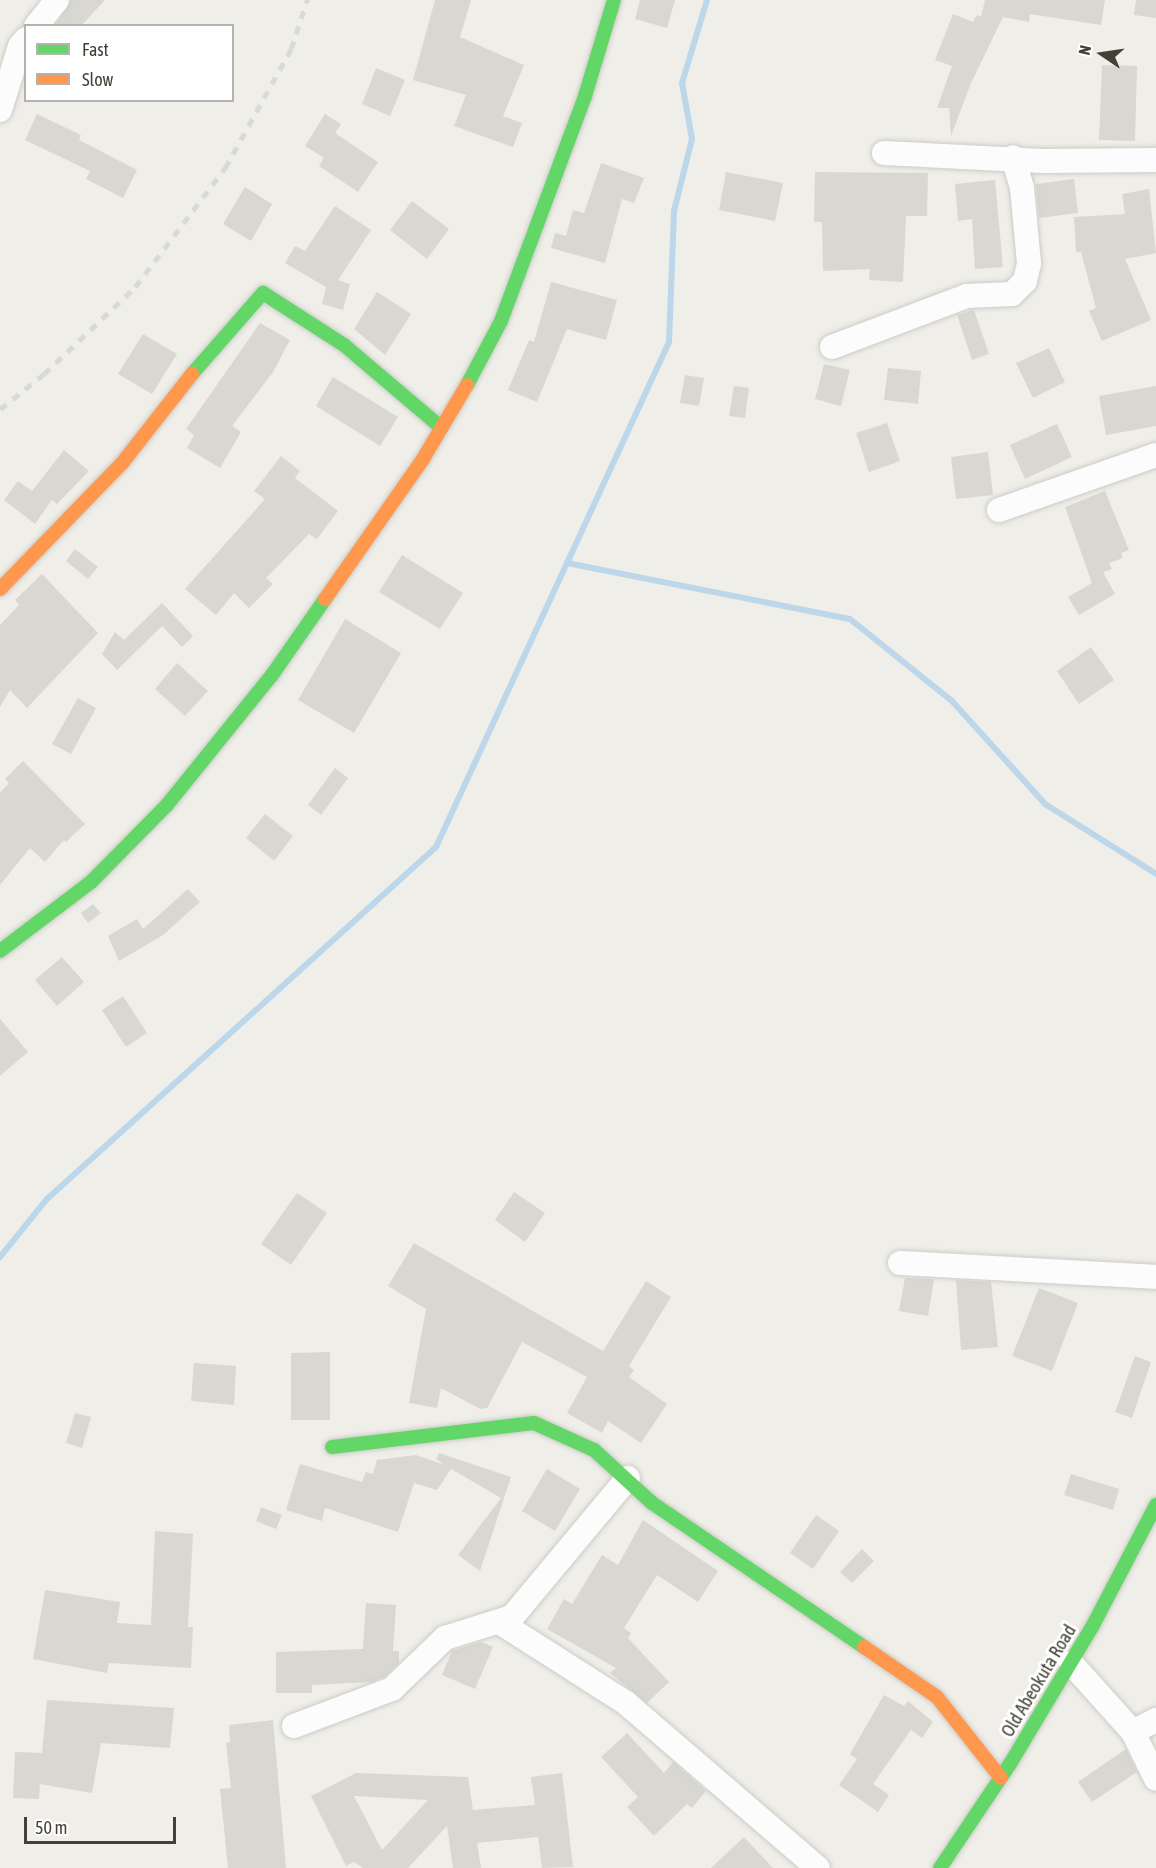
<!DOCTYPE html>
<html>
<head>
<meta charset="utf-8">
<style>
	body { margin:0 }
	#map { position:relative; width:1156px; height:1868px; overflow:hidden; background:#efeee9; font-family:"Asap Condensed",sans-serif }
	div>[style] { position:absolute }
	.stream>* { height:6px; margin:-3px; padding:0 3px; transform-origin:3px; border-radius:3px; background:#bcd6ea }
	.building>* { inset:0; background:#d9d7d1 }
	.roads { filter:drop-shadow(0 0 2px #cdccc7) drop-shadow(0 0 2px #cdccc7) }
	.street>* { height:24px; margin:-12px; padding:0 12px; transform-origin:12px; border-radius:12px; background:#fdfcfc }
	.fast>* { height:14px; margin:-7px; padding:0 7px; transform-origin:7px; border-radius:7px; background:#63d668 }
	.slow>* { height:14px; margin:-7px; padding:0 7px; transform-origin:7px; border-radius:7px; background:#ff974d }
	.rail>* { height:4.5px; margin-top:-2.25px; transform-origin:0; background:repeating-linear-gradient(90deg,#d9d9d8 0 8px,transparent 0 16px) }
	span { translate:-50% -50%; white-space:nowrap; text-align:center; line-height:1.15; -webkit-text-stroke:6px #fff; paint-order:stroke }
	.street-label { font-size:18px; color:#444036 }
	.legend { position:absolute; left:24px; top:24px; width:210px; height:78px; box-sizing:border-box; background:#fff; border:2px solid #b4b3af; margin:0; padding:8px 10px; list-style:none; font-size:18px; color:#444036 }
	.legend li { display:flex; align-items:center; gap:12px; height:30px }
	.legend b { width:30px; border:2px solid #b4b3af }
	.north { position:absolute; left:1072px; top:24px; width:60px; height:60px; -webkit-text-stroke:4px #fff; paint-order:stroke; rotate:283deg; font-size:16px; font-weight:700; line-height:24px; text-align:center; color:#444036 }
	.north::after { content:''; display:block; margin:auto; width:21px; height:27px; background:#444036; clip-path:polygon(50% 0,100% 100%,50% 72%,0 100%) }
	.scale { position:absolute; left:24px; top:1817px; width:152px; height:27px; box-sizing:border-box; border:3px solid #444036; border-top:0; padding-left:8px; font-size:18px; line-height:21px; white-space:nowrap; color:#444036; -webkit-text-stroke:4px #fff; paint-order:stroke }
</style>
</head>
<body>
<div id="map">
	<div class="stream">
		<i style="left:567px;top:563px;width:288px;rotate:11.2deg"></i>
		<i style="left:850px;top:619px;width:131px;rotate:38.8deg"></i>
		<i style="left:952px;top:701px;width:139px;rotate:47.9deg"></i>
		<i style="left:1045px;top:804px;width:131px;rotate:32.2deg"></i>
		<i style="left:0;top:1257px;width:75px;rotate:-51deg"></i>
		<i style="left:47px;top:1199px;width:525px;rotate:-42.14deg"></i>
		<i style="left:436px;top:847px;width:556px;rotate:-65.23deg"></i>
		<i style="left:669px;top:342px;width:131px;rotate:-87.8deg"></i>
		<i style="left:674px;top:211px;width:74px;rotate:-76deg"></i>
		<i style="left:692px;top:139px;width:57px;rotate:-100.1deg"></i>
		<i style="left:682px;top:83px;width:87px;rotate:-73.2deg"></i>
	</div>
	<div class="building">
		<i style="clip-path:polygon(71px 0,105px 0,81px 26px,55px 26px)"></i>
		<i style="clip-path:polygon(435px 0,471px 0,460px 37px,524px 65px,503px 116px,522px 123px,513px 147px,454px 126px,466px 95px,413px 80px)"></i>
		<i style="clip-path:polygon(640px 0,675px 0,667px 28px,635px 19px)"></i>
		<i style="clip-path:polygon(985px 0,1105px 0,1101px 25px,1030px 14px,1029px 22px,1003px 17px,971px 83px,951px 136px,949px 108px,937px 108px,952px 66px,935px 60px,953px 14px,973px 22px,977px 15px,981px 17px)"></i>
		<i style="clip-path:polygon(1136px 0,1156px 0,1156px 18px,1134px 15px)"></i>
		<i style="clip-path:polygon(1102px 65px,1137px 66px,1135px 141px,1099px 140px)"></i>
		<i style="clip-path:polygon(376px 68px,405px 80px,390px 116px,362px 104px)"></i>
		<i style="clip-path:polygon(37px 114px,81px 135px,79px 140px,137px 170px,123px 198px,86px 179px,90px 171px,25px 140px)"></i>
		<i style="clip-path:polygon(325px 114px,341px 124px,335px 133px,378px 162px,358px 192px,319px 166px,324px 158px,305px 146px)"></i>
		<i style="clip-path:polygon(601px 163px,644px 178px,634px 203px,622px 199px,605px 263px,551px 248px,555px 233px,566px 236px,573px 210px,584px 213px)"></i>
		<i style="clip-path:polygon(726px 172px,783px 183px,775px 221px,719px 210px)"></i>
		<i style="clip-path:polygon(815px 172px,928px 173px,927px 216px,906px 216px,903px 282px,869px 280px,870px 269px,823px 271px,822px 222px,814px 222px)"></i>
		<i style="clip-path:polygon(1074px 179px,1078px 213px,1039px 218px,1036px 184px)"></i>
		<i style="clip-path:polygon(995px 180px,1003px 267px,975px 269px,972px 219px,958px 221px,955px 184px)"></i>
		<i style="clip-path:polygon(245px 187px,272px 204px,251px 241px,223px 224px)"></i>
		<i style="clip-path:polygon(1149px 189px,1156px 253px,1125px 259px,1151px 320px,1102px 341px,1089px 311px,1096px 308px,1081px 252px,1076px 252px,1074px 217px,1125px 214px,1122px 194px)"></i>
		<i style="clip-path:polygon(412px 201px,449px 229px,427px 259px,390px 230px)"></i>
		<i style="clip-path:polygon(335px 206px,371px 230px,338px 280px,350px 284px,343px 310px,322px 304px,326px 287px,285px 263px,295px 246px,305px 251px)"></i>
		<i style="clip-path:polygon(551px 282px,617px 300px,606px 340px,567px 329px,537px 402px,508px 390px,529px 340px,534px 342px)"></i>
		<i style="clip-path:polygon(377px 292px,411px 314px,385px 355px,354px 329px)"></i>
		<i style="clip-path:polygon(974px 310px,989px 354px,972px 360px,957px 315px)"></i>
		<i style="clip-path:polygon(260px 323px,290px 340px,273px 372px,232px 426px,241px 432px,220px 468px,187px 448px,194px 435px,186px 429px)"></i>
		<i style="clip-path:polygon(143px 334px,177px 354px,152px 394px,118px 374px)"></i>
		<i style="clip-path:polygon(1049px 348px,1065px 382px,1033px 398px,1016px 363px)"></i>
		<i style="clip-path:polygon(824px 364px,850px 370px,841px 406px,815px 399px)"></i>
		<i style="clip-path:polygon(888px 368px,921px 371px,918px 404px,884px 400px)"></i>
		<i style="clip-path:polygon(685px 375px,704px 378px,699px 406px,680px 403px)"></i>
		<i style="clip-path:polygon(333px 377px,398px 417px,380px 446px,316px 406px)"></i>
		<i style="clip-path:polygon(734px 386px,749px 388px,745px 418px,729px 416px)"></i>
		<i style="clip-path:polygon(1156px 386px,1156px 426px,1106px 435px,1099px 396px)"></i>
		<i style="clip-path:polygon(887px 423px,900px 461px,869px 472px,856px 433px)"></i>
		<i style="clip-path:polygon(1057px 424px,1072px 457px,1025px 479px,1010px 445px)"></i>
		<i style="clip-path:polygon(64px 450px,89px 471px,57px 504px,52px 500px,35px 524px,4px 500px,18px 481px,32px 491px)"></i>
		<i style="clip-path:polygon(988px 452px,993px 495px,956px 499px,951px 457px)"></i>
		<i style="clip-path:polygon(281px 456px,300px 471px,295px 478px,338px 511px,317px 539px,309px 534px,266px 578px,273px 584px,249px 608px,234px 593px,216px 615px,185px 589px,265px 499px,254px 491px)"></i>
		<i style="clip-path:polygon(1105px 491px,1129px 550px,1121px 553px,1123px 558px,1109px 563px,1112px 569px,1103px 572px,1115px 594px,1079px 615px,1068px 597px,1092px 583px,1065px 507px)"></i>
		<i style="clip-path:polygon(75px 549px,98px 567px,88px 579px,66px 561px)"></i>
		<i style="clip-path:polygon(402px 555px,463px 593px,440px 629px,379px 592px)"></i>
		<i style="clip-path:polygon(42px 574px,98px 633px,27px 708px,10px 690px,0 707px,0 625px,19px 605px,15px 600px)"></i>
		<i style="clip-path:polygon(162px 603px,193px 636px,182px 647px,162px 626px,117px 670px,102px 654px,115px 632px,124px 640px)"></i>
		<i style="clip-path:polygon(345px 619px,401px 653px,354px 733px,298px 700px)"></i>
		<i style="clip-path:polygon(1091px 647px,1114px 680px,1079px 704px,1057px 671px)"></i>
		<i style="clip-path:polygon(177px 663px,208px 691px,185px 716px,155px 689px)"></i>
		<i style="clip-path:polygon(78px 698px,96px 708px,71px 754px,52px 744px)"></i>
		<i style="clip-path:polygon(23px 761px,85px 824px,66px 842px,64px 840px,45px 862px,30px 848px,0 885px,0 793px,9px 783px,5px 779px)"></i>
		<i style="clip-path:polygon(335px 768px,348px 778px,321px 815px,308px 805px)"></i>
		<i style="clip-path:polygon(265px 814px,293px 836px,274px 861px,246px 838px)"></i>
		<i style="clip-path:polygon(188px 889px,200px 902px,163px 935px,119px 961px,108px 936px,137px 919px,143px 929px)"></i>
		<i style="clip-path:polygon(93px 904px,101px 913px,88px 923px,81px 913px)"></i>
		<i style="clip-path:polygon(62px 957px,84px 982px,57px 1006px,35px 980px)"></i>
		<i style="clip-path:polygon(123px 996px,147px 1033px,126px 1047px,102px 1010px)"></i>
		<i style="clip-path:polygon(0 1019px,28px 1052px,0 1076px)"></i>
		<i style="clip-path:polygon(514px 1192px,545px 1213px,525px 1242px,495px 1220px)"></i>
		<i style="clip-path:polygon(297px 1193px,327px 1213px,291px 1265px,261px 1244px)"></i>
		<i style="clip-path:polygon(414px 1243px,603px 1351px,646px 1281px,671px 1297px,629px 1366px,634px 1370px,629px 1377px,667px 1404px,641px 1443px,608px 1421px,602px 1433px,567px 1413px,587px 1377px,522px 1342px,487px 1408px,480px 1409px,441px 1388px,437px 1408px,409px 1403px,426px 1309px,388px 1286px)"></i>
		<i style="clip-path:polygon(905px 1278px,934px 1279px,928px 1316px,899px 1311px)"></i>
		<i style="clip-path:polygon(956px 1280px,991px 1282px,998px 1347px,961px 1350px)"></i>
		<i style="clip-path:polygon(1039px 1288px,1078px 1303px,1052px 1371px,1012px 1356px)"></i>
		<i style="clip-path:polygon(330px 1352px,330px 1420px,291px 1420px,291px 1353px)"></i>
		<i style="clip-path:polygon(1135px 1356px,1151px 1362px,1132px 1418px,1115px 1412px)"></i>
		<i style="clip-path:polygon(194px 1363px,236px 1366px,234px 1405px,191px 1401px)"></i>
		<i style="clip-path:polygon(75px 1413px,91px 1417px,82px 1448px,66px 1443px)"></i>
		<i style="clip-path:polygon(439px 1453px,511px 1477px,480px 1571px,458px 1555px,501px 1498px,451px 1469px,437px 1490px,414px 1483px,398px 1532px,325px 1508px,322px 1521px,286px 1510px,300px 1464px,362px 1482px,366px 1472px,373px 1474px,377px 1460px,416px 1455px,445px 1465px,436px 1459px)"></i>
		<i style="clip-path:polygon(547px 1469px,580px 1489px,555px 1531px,522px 1511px)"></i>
		<i style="clip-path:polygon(1071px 1474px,1119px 1489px,1113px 1510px,1064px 1495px)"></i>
		<i style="clip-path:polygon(261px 1507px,282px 1515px,276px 1529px,256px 1521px)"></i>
		<i style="clip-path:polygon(816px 1515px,839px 1531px,813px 1569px,790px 1553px)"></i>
		<i style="clip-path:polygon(643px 1520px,718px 1571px,698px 1602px,657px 1575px,624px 1628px,631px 1633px,628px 1638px,669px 1682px,647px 1703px,610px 1673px,616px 1668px,547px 1629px,564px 1599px,572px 1604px,602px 1555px,618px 1565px)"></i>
		<i style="clip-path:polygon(155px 1531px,193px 1534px,188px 1627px,193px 1627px,191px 1668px,109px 1663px,107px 1673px,33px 1659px,45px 1590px,120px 1602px,117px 1623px,151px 1625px)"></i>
		<i style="clip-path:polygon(862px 1549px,874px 1561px,852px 1583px,840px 1572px)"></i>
		<i style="clip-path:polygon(366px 1603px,396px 1605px,393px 1651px,399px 1651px,399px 1663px,384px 1677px,371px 1682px,312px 1685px,312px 1693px,276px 1693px,276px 1652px,363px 1649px)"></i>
		<i style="clip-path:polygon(481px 1642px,493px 1647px,475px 1689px,442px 1675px,452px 1651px)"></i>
		<i style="clip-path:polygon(884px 1695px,904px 1706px,908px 1701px,933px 1722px,922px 1738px,911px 1730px,873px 1784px,889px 1795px,878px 1812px,839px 1785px,857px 1759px,850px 1754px)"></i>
		<i style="clip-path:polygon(47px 1700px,174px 1708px,170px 1748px,101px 1743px,92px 1793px,40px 1784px,39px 1799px,13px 1798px,15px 1752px,42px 1753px)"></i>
		<i style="clip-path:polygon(273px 1720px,286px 1868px,228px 1868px,220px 1789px,231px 1788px,226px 1743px,230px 1742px,229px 1725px)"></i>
		<i style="clip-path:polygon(627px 1733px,664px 1773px,673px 1762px,706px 1791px,692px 1808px,687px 1804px,654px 1836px,627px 1807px,638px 1797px,601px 1757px)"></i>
		<i style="clip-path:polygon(1126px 1749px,1137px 1772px,1092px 1802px,1078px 1782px)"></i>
		<i style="clip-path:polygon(evenodd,356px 1773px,468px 1777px,473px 1810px,535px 1805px,531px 1777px,562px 1773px,573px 1867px,542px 1868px,538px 1837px,477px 1843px,481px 1868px,453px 1868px,447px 1826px,408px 1868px,363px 1868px,354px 1862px,346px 1866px,311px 1796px,356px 1773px,354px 1796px,428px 1800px,382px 1850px,354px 1796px)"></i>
		<i style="clip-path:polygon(744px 1837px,773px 1868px,711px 1868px)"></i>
	</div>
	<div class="roads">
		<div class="street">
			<i style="left:36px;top:26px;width:33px;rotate:-51deg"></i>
			<i style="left:0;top:110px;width:67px;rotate:-72.6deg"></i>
			<i style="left:20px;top:46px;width:9px;rotate:-49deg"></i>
			<i style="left:884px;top:153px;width:159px;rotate:2.9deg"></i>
			<i style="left:1043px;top:161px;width:113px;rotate:-0.5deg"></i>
			<i style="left:832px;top:347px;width:144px;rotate:-20.7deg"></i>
			<i style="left:967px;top:296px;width:45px;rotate:-2.5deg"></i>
			<i style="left:1012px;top:294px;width:18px;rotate:-45deg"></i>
			<i style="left:1025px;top:281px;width:18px;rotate:-77deg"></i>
			<i style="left:1029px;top:263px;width:75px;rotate:-95.3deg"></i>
			<i style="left:1022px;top:188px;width:32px;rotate:-106deg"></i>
			<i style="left:999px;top:510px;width:166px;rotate:-19.3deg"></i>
			<i style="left:900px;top:1263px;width:256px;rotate:3.1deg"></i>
			<i style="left:501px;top:1623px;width:148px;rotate:32.6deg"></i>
			<i style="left:626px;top:1703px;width:253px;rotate:40.7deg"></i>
			<i style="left:1071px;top:1663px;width:93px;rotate:48.1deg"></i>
			<i style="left:1133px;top:1732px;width:52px;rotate:63.9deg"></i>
			<i style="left:294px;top:1726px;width:105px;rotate:-20.7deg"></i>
			<i style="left:392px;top:1689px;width:74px;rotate:-43.9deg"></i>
			<i style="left:445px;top:1638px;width:70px;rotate:-17.4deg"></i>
			<i style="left:512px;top:1617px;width:181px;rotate:-50.2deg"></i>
			<i style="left:1133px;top:1732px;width:26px;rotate:-28deg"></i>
		</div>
		<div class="fast">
			<i style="left:192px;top:374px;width:108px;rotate:-48.8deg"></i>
			<i style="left:263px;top:293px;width:96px;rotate:32.7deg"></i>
			<i style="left:344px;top:345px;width:128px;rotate:40.3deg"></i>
			<i style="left:467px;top:385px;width:72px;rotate:-62deg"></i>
			<i style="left:501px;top:321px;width:240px;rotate:-69.5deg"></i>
			<i style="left:585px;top:96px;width:100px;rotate:-73.2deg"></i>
			<i style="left:0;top:951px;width:114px;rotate:-37.2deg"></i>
			<i style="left:91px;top:882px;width:108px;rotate:-45.4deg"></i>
			<i style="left:167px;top:805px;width:167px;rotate:-51.1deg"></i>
			<i style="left:272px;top:675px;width:93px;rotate:-55.1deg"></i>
			<i style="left:332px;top:1447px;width:203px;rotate:-6.8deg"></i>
			<i style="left:534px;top:1423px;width:66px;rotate:24.2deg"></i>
			<i style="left:594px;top:1450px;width:79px;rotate:42.4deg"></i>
			<i style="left:652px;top:1503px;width:256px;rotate:34.2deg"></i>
			<i style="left:940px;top:1868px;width:125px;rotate:-56.1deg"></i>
			<i style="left:1010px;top:1764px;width:160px;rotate:-59.1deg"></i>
			<i style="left:1092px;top:1627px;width:138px;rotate:-62.3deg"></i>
		</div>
		<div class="slow">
			<i style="left:0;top:589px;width:177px;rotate:-45.9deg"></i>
			<i style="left:123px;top:462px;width:112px;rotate:-51.9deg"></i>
			<i style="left:325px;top:599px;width:171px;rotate:-55deg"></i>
			<i style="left:423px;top:459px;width:86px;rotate:-59.3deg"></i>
			<i style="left:864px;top:1647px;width:88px;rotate:34.4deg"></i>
			<i style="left:937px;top:1697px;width:103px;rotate:51.7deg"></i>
		</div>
	</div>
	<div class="rail">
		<i style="left:0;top:409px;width:56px;rotate:-38.5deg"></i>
		<i style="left:44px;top:374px;width:126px;rotate:-43.7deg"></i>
		<i style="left:135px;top:287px;width:149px;rotate:-52.9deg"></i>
		<i style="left:225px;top:168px;width:136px;rotate:-61deg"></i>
		<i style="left:291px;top:49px;width:52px;rotate:-71.9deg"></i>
	</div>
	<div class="street-label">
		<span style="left:1039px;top:1681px;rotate:-59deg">Old Abeokuta Road</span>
	</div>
	<ul class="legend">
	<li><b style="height:8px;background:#63d668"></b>Fast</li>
	<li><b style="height:8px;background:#ff974d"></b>Slow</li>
	</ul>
	<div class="north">N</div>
	<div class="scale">50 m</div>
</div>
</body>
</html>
